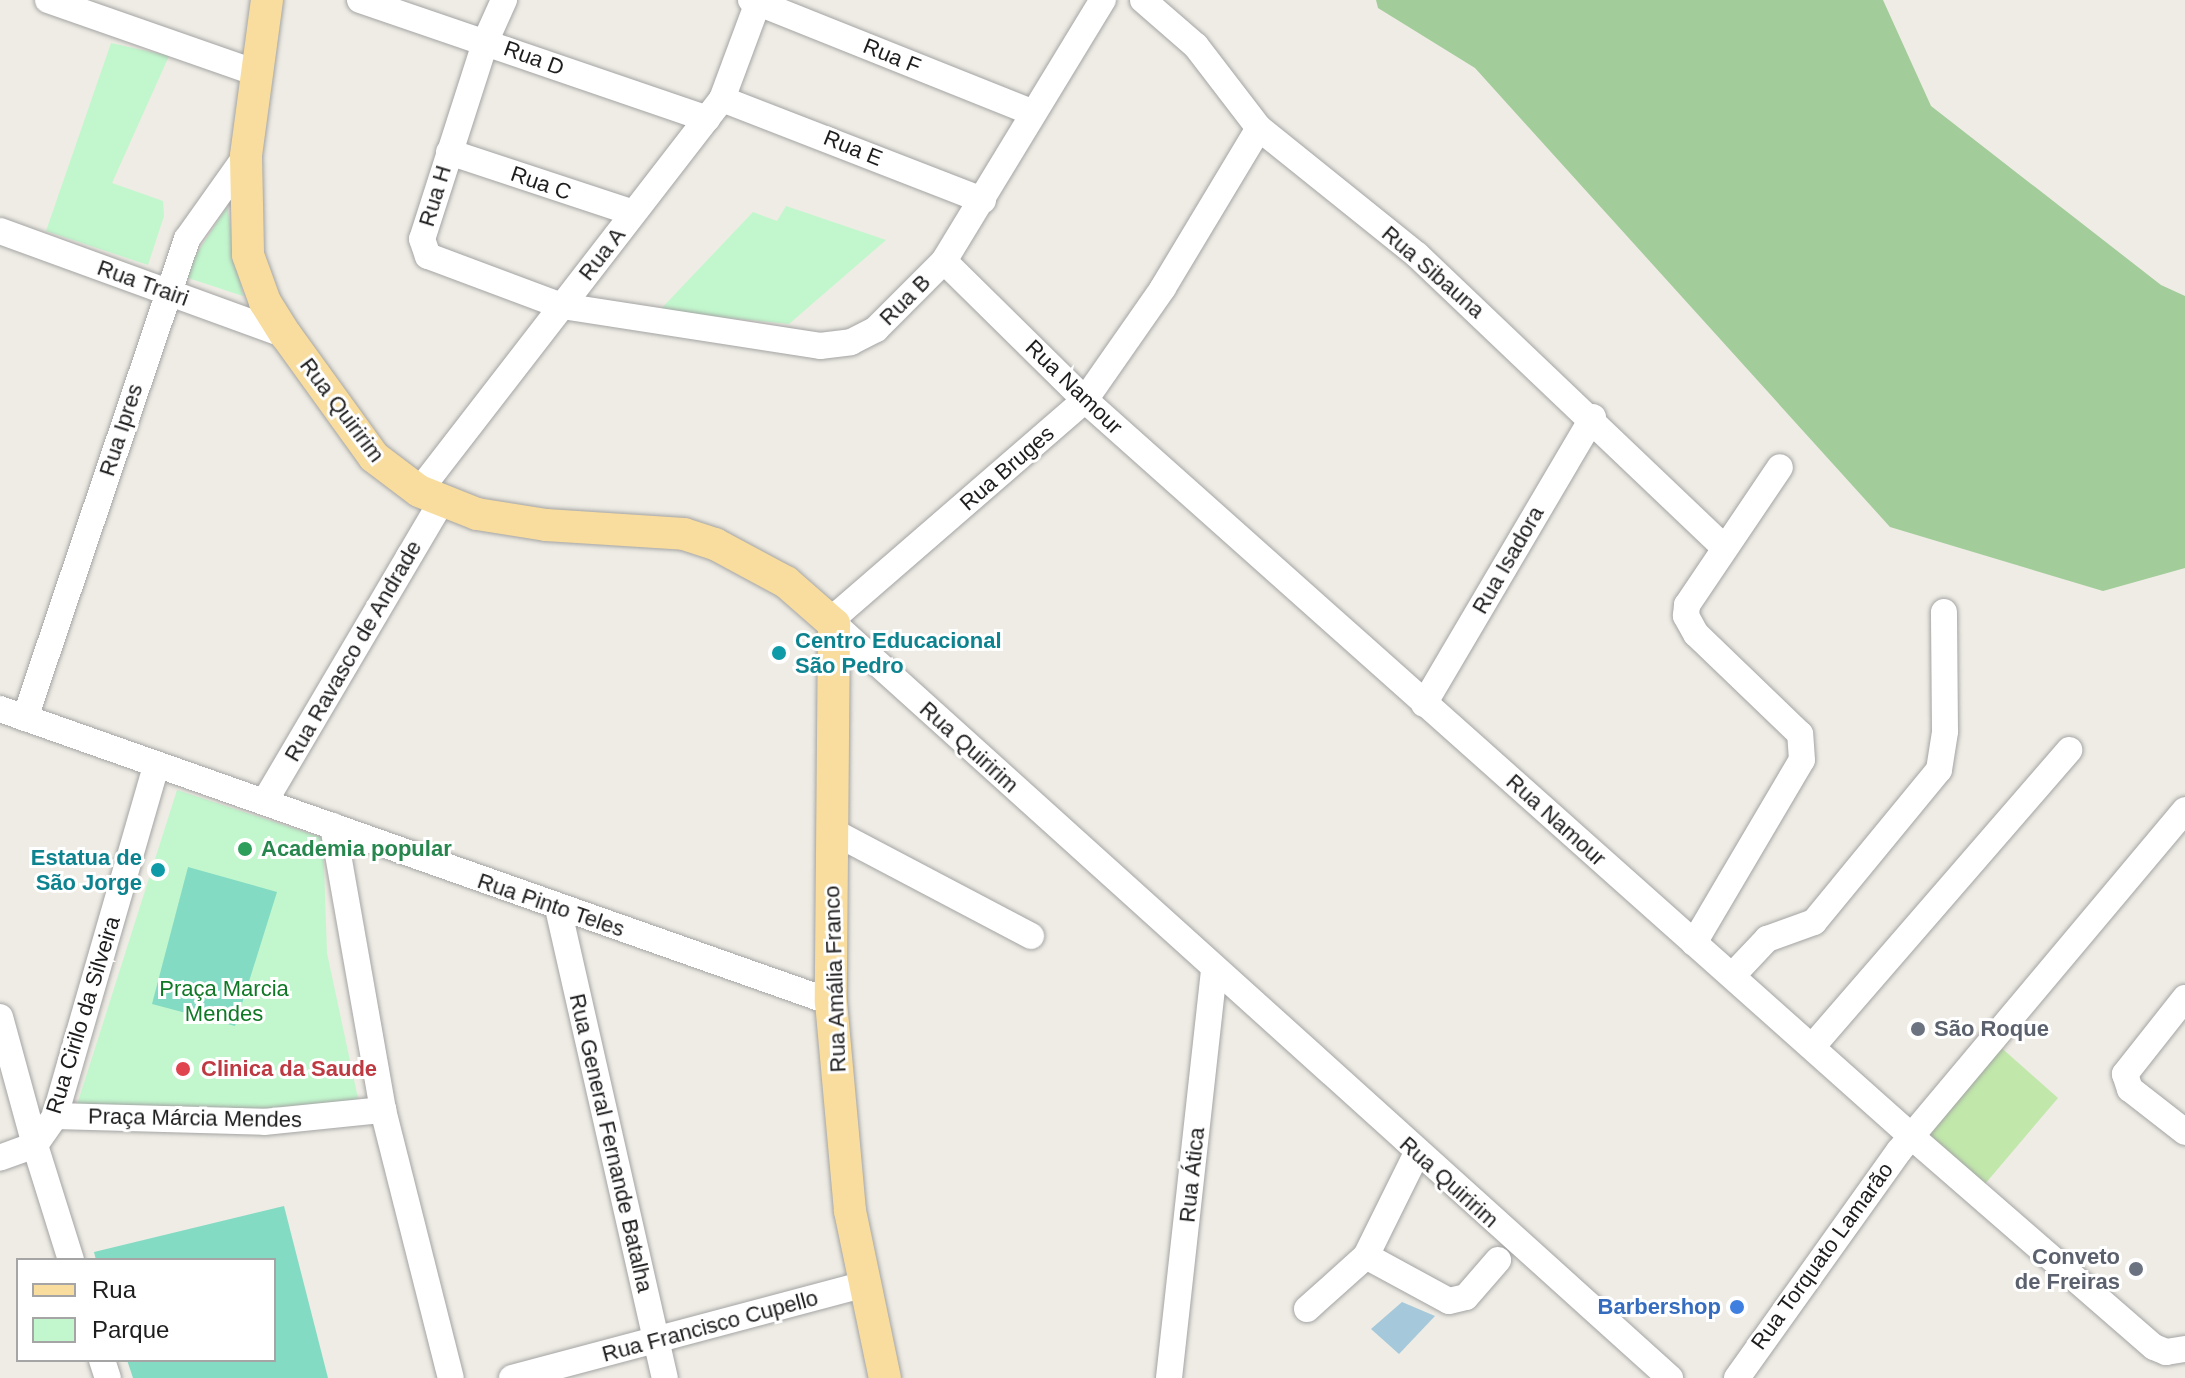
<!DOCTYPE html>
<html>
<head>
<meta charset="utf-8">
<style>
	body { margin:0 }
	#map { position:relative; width:2185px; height:1378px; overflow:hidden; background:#eeece4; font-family:Arial,sans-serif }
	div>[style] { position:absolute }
	.grass>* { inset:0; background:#c1e7ab }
	.forest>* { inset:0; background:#a2cc9a }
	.park>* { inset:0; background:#c2f7cd }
	.pitch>* { inset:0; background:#84dbc4 }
	.water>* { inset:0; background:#a5c8da }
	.roads { filter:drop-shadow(0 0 2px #a4a4a4) drop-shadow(0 0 2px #a4a4a4) }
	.minor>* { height:26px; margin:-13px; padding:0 13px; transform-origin:13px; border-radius:13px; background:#fff }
	.major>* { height:32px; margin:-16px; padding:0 16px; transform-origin:16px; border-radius:16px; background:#f8dd9f }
	.dots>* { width:22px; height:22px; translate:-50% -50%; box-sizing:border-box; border:4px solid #fff; border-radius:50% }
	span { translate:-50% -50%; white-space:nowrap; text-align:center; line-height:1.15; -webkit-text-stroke:6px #fff; paint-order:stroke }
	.street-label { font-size:22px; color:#1d1d1d }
	.culture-label { font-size:22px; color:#0d838f; font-weight:700 }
	.left { translate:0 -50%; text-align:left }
	.right { translate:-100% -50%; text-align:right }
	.leisure-label { font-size:22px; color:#27864d; font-weight:700 }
	.park-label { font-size:22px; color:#0f7825 }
	.worship-label { font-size:22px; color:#5b616d; font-weight:700 }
	.health-label { font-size:22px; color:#be3a42; font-weight:700 }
	.shop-label { font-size:22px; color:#366cbe; font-weight:700 }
	.legend { position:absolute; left:16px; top:1258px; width:260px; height:104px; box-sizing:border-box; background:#fff; border:2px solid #a5a5a5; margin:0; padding:10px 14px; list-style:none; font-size:24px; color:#1d1d1d }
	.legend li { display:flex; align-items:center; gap:16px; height:40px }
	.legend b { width:40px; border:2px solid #a5a5a5 }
</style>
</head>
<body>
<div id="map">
	<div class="grass">
		<i style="clip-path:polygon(1997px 1044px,2058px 1098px,1979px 1191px,1911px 1118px)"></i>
	</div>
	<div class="forest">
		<i style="clip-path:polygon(1376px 0,1883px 0,1931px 106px,2161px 285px,2185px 296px,2185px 568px,2103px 591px,1890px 527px,1475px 68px,1378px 8px)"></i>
	</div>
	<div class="park">
		<i style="clip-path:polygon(111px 43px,169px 56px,112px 183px,163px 201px,164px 216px,148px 265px,46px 231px)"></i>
		<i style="clip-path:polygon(786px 206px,886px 240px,789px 324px,659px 311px,753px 212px,777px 221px)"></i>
		<i style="clip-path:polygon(227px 207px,243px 296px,182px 276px)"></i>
		<i style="clip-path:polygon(177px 790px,323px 838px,327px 953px,359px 1103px,304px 1112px,77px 1105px)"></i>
	</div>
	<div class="pitch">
		<i style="clip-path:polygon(188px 867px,277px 892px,235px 1026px,152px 1004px)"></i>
		<i style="clip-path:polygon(284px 1206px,328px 1378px,133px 1378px,127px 1360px,274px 1360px,274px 1260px,96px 1260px,94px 1252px)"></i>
	</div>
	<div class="water">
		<i style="clip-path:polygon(1402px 1302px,1435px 1316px,1399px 1354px,1371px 1329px)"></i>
	</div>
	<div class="roads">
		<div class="minor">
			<i style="left:48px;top:0;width:221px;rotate:19.3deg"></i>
			<i style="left:360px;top:0;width:367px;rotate:18.9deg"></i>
			<i style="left:504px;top:0;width:44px;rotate:114.2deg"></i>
			<i style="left:486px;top:40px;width:209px;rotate:107.8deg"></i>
			<i style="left:422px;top:239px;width:18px;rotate:71deg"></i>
			<i style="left:428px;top:256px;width:143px;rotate:20.5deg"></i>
			<i style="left:562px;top:306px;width:261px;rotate:8.8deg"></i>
			<i style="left:820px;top:346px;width:31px;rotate:-7deg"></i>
			<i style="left:851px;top:342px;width:28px;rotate:-27deg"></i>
			<i style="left:876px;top:329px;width:96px;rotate:-45deg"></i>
			<i style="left:944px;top:261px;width:306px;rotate:-58.7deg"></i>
			<i style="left:751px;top:0;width:304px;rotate:21.8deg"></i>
			<i style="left:1143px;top:0;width:70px;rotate:41deg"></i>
			<i style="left:1196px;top:46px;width:103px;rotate:52.5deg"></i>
			<i style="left:1259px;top:128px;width:203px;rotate:38.8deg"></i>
			<i style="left:1417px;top:255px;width:424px;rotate:43.6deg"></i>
			<i style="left:722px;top:99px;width:280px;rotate:21.2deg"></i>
			<i style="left:1259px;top:128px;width:187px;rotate:121deg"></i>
			<i style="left:1163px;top:288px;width:136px;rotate:124.9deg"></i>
			<i style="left:1085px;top:400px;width:324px;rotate:139.1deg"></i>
			<i style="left:840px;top:612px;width:13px;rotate:117deg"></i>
			<i style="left:834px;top:624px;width:1126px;rotate:42.05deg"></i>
			<i style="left:449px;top:152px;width:194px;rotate:18.3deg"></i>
			<i style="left:0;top:231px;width:304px;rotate:20deg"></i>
			<i style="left:944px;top:261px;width:198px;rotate:44.6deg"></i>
			<i style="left:1085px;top:400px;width:1106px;rotate:41.7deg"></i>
			<i style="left:1911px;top:1136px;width:322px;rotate:41deg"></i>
			<i style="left:2154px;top:1347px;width:13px;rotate:23deg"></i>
			<i style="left:2166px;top:1352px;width:19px;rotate:-9deg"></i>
			<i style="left:419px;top:491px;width:495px;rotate:-52.3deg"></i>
			<i style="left:722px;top:99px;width:103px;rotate:-69.6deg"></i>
			<i style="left:1424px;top:704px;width:333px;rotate:-59.5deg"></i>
			<i style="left:0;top:709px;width:881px;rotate:19.42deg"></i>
			<i style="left:25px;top:718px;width:506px;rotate:-71.31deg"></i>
			<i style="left:187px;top:239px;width:102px;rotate:-54.6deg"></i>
			<i style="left:265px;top:801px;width:347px;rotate:-59.5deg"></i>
			<i style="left:333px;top:826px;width:288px;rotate:80deg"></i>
			<i style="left:383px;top:1110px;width:276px;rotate:75.8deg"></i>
			<i style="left:832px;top:831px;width:225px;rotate:27.8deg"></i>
			<i style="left:558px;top:908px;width:482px;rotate:77.2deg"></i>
			<i style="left:1694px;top:943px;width:212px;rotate:-59.5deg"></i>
			<i style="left:1802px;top:760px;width:26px;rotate:-94deg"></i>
			<i style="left:1800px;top:734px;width:144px;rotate:-136.1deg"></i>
			<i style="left:1696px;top:634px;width:21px;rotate:-119deg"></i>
			<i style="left:1686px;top:616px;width:11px;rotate:-85deg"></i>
			<i style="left:1687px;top:605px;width:166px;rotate:-56deg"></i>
			<i style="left:1733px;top:975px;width:50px;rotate:-46.6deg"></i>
			<i style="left:1767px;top:939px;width:50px;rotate:-19.9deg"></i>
			<i style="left:1814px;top:922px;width:197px;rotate:-50.6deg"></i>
			<i style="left:1939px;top:770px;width:39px;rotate:-81deg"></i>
			<i style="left:1945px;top:731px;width:119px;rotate:-90.5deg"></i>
			<i style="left:2185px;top:998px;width:97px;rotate:128.3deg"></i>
			<i style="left:2125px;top:1074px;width:16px;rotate:72deg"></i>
			<i style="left:2130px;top:1089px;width:70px;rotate:38deg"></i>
			<i style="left:0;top:1017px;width:133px;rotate:74.7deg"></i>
			<i style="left:35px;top:1145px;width:37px;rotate:160deg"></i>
			<i style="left:1812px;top:1047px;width:393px;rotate:-49.1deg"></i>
			<i style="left:55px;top:1116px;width:209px;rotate:1.6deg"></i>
			<i style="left:264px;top:1122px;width:120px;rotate:-5.8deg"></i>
			<i style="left:1366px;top:1256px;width:94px;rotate:28.5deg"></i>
			<i style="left:1449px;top:1301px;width:17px;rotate:-13deg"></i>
			<i style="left:1466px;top:1297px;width:49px;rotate:-49.1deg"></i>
			<i style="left:71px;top:1260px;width:121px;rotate:-107.4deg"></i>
			<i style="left:35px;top:1145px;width:35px;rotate:-55deg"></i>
			<i style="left:55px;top:1116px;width:365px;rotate:-73.9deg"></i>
			<i style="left:1307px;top:1309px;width:79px;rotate:-41.9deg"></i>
			<i style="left:1366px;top:1256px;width:115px;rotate:-63.7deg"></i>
			<i style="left:102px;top:1360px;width:19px;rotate:72deg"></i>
			<i style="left:512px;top:1378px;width:362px;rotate:-14.9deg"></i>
			<i style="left:1169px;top:1378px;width:408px;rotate:-83.7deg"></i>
			<i style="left:1737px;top:1378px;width:279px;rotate:-54.5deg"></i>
			<i style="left:1899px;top:1151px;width:445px;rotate:-50deg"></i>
		</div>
		<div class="major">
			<i style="left:267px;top:0;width:157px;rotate:97.7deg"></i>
			<i style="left:246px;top:156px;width:99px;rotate:88.8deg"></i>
			<i style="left:248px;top:255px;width:50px;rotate:70.1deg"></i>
			<i style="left:265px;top:302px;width:39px;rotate:58deg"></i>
			<i style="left:286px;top:335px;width:150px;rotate:54.2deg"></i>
			<i style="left:374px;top:457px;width:56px;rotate:37.1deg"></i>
			<i style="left:419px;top:491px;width:62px;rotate:21.6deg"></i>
			<i style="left:477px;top:514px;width:70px;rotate:9.1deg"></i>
			<i style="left:546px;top:525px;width:138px;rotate:3.7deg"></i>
			<i style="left:684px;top:534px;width:33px;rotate:18deg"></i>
			<i style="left:715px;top:544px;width:81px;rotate:28.2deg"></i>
			<i style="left:786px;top:582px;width:64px;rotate:41.2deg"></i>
			<i style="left:834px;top:624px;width:378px;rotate:90.5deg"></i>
			<i style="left:831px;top:1002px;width:210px;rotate:84.8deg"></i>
			<i style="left:850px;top:1211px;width:171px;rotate:78.2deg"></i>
		</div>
	</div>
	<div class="dots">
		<i style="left:779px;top:653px;background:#0f9aa8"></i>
		<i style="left:245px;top:849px;background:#2e9e5b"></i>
		<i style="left:158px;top:870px;background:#0f9aa8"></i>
		<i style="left:1918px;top:1029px;background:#6b7280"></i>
		<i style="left:183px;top:1069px;background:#e0444e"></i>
		<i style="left:2136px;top:1269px;background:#6b7280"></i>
		<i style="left:1737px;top:1307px;background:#3f7fe0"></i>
	</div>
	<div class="street-label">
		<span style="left:892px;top:56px;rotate:22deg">Rua F</span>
		<span style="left:534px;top:58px;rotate:20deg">Rua D</span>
		<span style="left:853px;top:148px;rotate:22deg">Rua E</span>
		<span style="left:541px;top:183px;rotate:19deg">Rua C</span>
		<span style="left:435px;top:196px;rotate:-73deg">Rua H</span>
		<span style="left:602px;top:254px;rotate:-52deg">Rua A</span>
		<span style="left:1433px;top:272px;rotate:41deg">Rua Sibauna</span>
		<span style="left:143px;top:283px;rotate:20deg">Rua Trairi</span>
		<span style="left:905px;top:300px;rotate:-45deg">Rua B</span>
		<span style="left:1074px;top:387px;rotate:44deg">Rua Namour</span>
		<span style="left:342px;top:410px;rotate:53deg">Rua Quiririm</span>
		<span style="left:121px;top:430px;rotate:-72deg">Rua Ipres</span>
		<span style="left:1007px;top:468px;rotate:-41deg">Rua Bruges</span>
		<span style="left:1508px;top:560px;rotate:-60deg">Rua Isadora</span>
		<span style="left:353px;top:651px;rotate:-60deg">Rua Ravasco de Andrade</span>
		<span style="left:969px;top:747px;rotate:42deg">Rua Quiririm</span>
		<span style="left:1556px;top:820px;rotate:42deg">Rua Namour</span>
		<span style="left:551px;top:905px;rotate:19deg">Rua Pinto Teles</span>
		<span style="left:835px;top:979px;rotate:-92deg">Rua Amália Franco</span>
		<span style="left:83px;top:1015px;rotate:-73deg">Rua Cirilo da Silveira</span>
		<span style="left:195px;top:1118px;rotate:1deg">Praça Márcia Mendes</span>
		<span style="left:611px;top:1143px;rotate:77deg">Rua General Fernande Batalha</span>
		<span style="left:1192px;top:1175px;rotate:-84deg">Rua Ática</span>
		<span style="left:1449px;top:1182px;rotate:42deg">Rua Quiririm</span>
		<span style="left:1822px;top:1256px;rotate:-54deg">Rua Torquato Lamarão</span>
		<span style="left:710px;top:1326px;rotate:-15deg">Rua Francisco Cupello</span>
	</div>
	<div class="culture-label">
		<span class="left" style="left:795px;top:653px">Centro Educacional<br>São Pedro</span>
		<span class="right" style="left:142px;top:870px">Estatua de<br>São Jorge</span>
	</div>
	<div class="leisure-label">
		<span class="left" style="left:261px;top:849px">Academia popular</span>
	</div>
	<div class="park-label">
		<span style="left:224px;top:1001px">Praça Marcia<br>Mendes</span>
	</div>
	<div class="worship-label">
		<span class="left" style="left:1934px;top:1029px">São Roque</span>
		<span class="right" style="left:2120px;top:1269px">Conveto<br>de Freiras</span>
	</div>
	<div class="health-label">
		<span class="left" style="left:201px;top:1069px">Clinica da Saude</span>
	</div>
	<div class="shop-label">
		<span class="right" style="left:1721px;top:1307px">Barbershop</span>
	</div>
	<ul class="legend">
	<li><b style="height:10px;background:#f8dd9f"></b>Rua</li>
	<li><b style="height:22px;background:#c2f7cd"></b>Parque</li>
	</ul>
</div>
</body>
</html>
